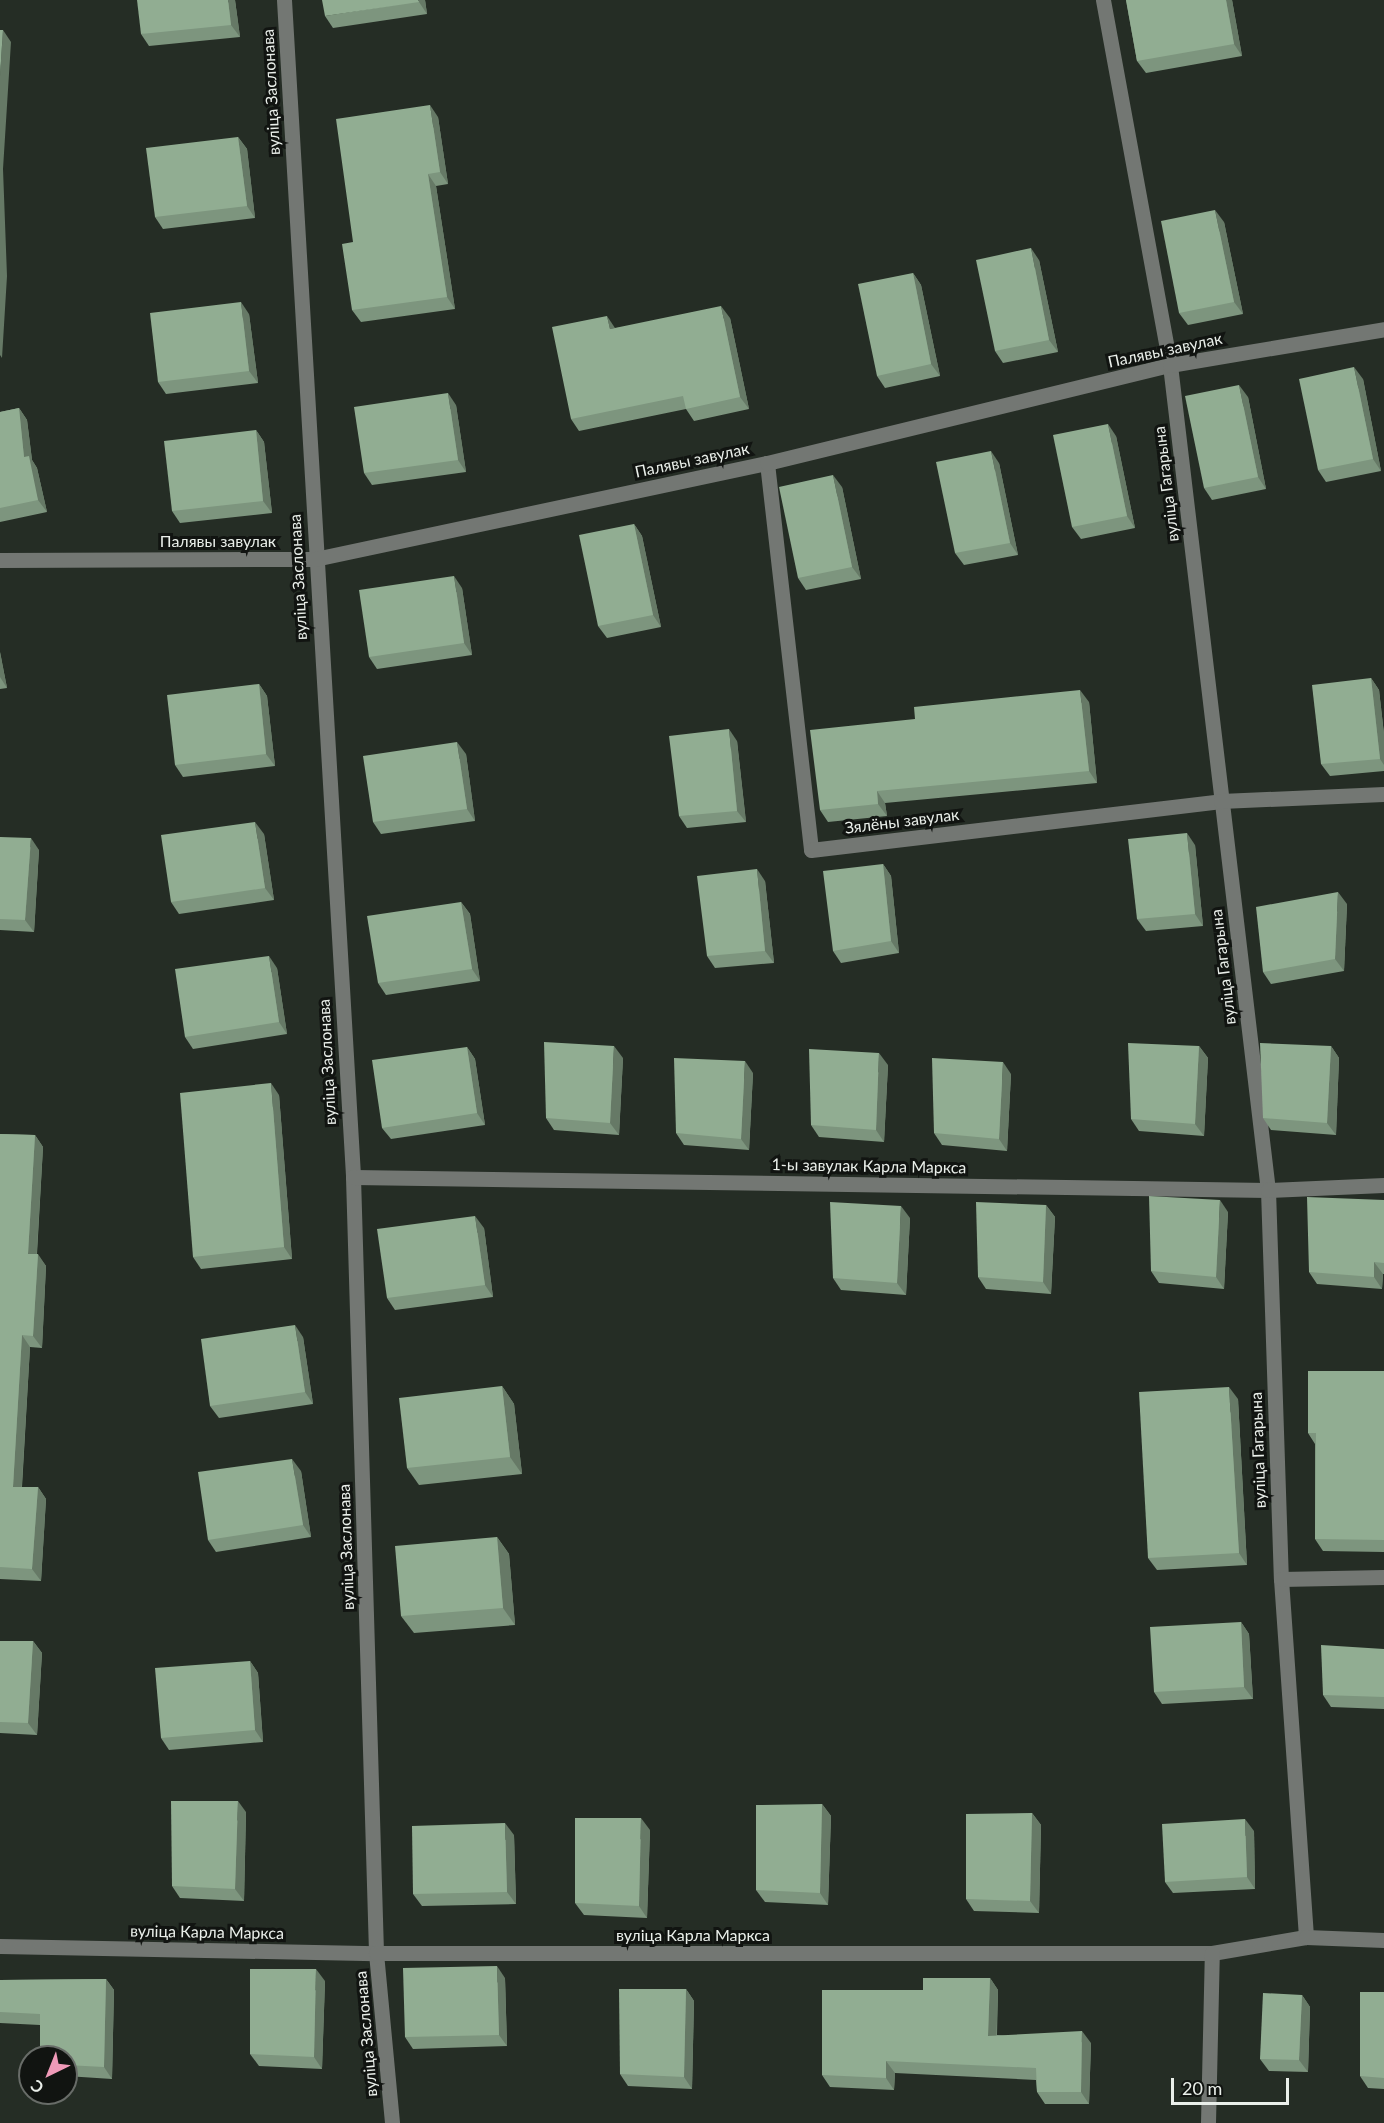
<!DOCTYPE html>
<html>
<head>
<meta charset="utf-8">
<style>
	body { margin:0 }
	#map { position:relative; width:1384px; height:2123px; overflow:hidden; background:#252d25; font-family:Lato,sans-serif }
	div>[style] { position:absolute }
	.minor>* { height:15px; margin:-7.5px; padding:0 7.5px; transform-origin:7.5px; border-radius:7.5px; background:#737773 }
	.wall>* { inset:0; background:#7d957e }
	.shaded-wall>* { inset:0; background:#667966 }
	.building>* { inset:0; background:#91ad92 }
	span { translate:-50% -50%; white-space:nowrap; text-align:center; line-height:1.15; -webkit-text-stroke:6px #111411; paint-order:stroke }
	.street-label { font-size:16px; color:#eaefea }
	.north { position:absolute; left:18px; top:2045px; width:60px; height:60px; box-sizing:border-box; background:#111411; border:2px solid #686c68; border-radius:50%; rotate:223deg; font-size:16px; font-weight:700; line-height:24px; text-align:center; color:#eaefea }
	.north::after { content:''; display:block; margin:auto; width:21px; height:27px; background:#ef9ab8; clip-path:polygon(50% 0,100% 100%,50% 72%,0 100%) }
	.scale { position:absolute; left:1171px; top:2078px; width:118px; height:27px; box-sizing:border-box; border:3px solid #eaefea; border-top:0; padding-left:8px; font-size:18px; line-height:21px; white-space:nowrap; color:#eaefea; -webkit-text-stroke:4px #111411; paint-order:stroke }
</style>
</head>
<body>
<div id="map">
	<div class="minor">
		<i style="left:284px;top:0;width:1179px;rotate:86.64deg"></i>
		<i style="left:353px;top:1177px;width:776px;rotate:88.3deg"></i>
		<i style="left:376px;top:1953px;width:171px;rotate:84.6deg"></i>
		<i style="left:1103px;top:0;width:371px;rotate:79.6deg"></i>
		<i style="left:1170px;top:365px;width:831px;rotate:83.23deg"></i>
		<i style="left:1268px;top:1190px;width:389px;rotate:88.1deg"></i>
		<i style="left:1281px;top:1579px;width:359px;rotate:86deg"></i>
		<i style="left:767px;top:463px;width:389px;rotate:83.5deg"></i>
		<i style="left:811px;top:850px;width:413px;rotate:-6.8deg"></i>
		<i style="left:1221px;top:801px;width:163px;rotate:-2.5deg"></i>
		<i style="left:0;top:560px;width:315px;rotate:-0.2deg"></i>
		<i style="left:315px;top:559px;width:462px;rotate:-12deg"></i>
		<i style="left:767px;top:463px;width:415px;rotate:-13.7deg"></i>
		<i style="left:1170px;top:365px;width:217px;rotate:-9.5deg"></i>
		<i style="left:353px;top:1177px;width:915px;rotate:0.81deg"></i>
		<i style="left:1268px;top:1190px;width:116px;rotate:-2.5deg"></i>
		<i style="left:1281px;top:1579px;width:103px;rotate:-1.1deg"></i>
		<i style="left:0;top:1946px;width:376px;rotate:1.1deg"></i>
		<i style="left:376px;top:1953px;width:836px"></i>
		<i style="left:1212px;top:1953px;width:95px;rotate:-9.7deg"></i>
		<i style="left:1306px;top:1937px;width:78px;rotate:2.2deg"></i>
		<i style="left:1208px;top:2123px;width:170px;rotate:-88.7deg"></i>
	</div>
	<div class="wall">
		<i style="clip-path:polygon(235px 0,240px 37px,149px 46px,141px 34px)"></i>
		<i style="clip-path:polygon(425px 0,427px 14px,333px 28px,325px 16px)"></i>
		<i style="clip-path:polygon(1126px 0,1232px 0,1242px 56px,1146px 73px,1137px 61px)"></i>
		<i style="clip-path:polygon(438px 117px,448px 184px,436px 186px,455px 309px,361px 322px,352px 310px)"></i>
		<i style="clip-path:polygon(238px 137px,247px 149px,255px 218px,163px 229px,155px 217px)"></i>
		<i style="clip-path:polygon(1224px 222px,1243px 314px,1188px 325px,1179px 313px)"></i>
		<i style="clip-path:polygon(1039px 260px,1058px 352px,1003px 363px,995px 351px)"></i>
		<i style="clip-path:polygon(913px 273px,921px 285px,940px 376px,885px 388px,877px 376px)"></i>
		<i style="clip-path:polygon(249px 314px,258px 383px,166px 394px,158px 382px)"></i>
		<i style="clip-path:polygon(730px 318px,749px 409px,694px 421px,686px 409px,579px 431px,571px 419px,616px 328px)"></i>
		<i style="clip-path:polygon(1363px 379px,1381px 471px,1326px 482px,1318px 470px)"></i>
		<i style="clip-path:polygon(1248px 397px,1266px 489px,1212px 500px,1204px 488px)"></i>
		<i style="clip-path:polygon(456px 405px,466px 472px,372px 485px,364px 473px)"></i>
		<i style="clip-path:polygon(19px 408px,27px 420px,32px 460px,37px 468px,47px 512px,0 522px,0 412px)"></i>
		<i style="clip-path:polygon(256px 430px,264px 442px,272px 513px,180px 523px,172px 511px)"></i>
		<i style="clip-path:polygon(1116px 436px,1135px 528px,1081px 539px,1072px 527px)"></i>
		<i style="clip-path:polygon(999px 463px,1018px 555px,964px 565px,955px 553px)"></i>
		<i style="clip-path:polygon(842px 487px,861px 579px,806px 590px,798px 578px)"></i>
		<i style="clip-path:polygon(634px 524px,642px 536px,661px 627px,607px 638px,598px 626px)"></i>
		<i style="clip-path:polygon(462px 588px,472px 655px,377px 669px,369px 657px)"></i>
		<i style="clip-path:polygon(0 652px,7px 688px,0 689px)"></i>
		<i style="clip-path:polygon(1371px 678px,1379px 690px,1384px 734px,1384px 771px,1330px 776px,1321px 764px)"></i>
		<i style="clip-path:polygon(259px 684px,267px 696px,275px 766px,183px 777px,175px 765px)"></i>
		<i style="clip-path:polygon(1089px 702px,1097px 783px,885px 803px,887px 816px,828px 822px,820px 810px,915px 719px)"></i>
		<i style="clip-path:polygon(737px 741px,746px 822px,687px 828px,679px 816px)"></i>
		<i style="clip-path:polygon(466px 754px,475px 821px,381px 834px,373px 822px)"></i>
		<i style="clip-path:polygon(264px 834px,274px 900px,179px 914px,171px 902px)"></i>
		<i style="clip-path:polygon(0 837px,39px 850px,34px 932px,0 930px)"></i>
		<i style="clip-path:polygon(1195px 845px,1203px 926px,1146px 931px,1137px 919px)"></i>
		<i style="clip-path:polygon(883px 864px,891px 876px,899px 953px,841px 963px,833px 951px)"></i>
		<i style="clip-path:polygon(765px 881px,774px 963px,715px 968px,707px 956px)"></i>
		<i style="clip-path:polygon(461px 902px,470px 914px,480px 981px,386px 995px,378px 983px)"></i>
		<i style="clip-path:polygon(1347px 904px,1344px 971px,1271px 984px,1263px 972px)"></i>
		<i style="clip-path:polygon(277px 968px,287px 1034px,193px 1049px,185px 1037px)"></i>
		<i style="clip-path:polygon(1199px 1046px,1208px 1058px,1204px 1136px,1139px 1131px,1131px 1119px)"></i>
		<i style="clip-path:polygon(1331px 1046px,1339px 1058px,1336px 1135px,1271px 1130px,1263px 1118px)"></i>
		<i style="clip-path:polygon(467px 1047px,475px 1059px,485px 1125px,391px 1139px,382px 1128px)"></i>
		<i style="clip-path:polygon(623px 1058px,619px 1135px,554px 1130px,546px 1118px)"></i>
		<i style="clip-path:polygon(888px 1065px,884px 1142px,819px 1137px,811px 1125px)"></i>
		<i style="clip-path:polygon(753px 1073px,749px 1150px,684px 1145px,676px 1133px)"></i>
		<i style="clip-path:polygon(1011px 1074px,1007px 1151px,942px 1145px,934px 1133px)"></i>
		<i style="clip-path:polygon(279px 1095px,292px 1259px,201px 1269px,193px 1257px)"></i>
		<i style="clip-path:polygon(0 1134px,35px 1135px,43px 1147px,37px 1254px,46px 1266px,42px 1348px,30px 1347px,22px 1487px,38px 1487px,46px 1499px,41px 1581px,0 1579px)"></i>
		<i style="clip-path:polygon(1384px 1200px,1384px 1274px,1383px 1274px,1382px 1289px,1317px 1284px,1309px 1272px)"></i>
		<i style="clip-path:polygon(1046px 1205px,1055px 1217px,1051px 1294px,986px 1289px,978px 1277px)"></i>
		<i style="clip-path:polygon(1228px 1212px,1224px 1289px,1159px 1283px,1151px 1271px)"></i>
		<i style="clip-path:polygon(910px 1218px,906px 1295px,841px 1290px,833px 1278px)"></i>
		<i style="clip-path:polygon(484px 1228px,493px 1297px,395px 1310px,387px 1298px)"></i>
		<i style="clip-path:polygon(303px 1337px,313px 1404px,219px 1418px,210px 1406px)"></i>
		<i style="clip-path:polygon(1384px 1371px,1384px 1552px,1323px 1551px,1315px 1539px,1315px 1444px,1308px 1433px)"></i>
		<i style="clip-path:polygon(502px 1386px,514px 1404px,522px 1474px,419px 1485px,407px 1468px)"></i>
		<i style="clip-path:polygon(1238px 1399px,1247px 1565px,1157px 1570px,1148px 1558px)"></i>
		<i style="clip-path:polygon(301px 1471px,311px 1537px,216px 1552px,208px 1540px)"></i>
		<i style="clip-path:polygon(497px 1537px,509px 1554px,515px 1625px,414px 1633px,401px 1616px)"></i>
		<i style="clip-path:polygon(1241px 1622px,1249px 1634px,1253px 1699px,1162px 1704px,1154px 1692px)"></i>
		<i style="clip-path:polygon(0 1641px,33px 1641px,42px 1653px,37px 1735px,0 1733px)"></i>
		<i style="clip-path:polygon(1384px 1649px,1384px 1709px,1331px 1707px,1323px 1695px)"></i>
		<i style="clip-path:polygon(250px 1661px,258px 1673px,263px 1742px,169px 1750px,161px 1738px)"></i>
		<i style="clip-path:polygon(822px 1804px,831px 1816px,828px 1905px,765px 1902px,756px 1890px)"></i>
		<i style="clip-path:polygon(246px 1812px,244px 1901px,180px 1898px,172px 1886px)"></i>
		<i style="clip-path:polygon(1032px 1813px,1041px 1825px,1039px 1913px,974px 1911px,966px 1899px)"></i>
		<i style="clip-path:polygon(650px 1830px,647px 1918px,584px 1915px,575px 1903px)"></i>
		<i style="clip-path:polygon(1254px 1831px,1255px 1889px,1173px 1893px,1165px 1882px)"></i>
		<i style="clip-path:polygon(514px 1835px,516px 1904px,422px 1906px,413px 1894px)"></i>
		<i style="clip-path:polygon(505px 1978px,507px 2046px,413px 2049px,405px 2037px)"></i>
		<i style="clip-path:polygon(990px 1978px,998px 1990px,997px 2035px,1091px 2043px,1089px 2104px,1045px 2104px,1037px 2092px,1036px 2080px,895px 2073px,894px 2090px,830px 2087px,822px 2075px,923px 1990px)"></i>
		<i style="clip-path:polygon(106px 1979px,114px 1990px,112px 2079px,66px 2076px,66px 2057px,40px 2025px,0 2023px,0 1980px)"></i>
		<i style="clip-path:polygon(325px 1981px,322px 2069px,259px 2066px,250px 2054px)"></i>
		<i style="clip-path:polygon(686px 1989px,694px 2001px,692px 2089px,628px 2086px,620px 2074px)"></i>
		<i style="clip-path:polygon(1384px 1992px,1384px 2089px,1368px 2088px,1360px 2076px)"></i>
		<i style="clip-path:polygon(1302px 1995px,1310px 2007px,1308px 2072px,1269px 2071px,1260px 2059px)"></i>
	</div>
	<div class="shaded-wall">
		<i style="clip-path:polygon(228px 0,235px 0,240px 37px,231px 25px)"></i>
		<i style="clip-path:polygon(418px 0,425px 0,427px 14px,419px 2px)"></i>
		<i style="clip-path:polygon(1226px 0,1232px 0,1242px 56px,1234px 44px)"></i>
		<i style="clip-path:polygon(3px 30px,11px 42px,3px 169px,7px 276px,2px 358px,0 355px,0 76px)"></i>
		<i style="clip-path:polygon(430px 105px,438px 117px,448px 184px,440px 172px)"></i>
		<i style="clip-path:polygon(238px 137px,247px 149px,255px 218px,247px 206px)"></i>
		<i style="clip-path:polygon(428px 174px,436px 186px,455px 309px,447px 297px)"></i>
		<i style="clip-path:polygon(1215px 210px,1224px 222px,1243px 314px,1234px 302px)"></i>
		<i style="clip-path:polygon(1031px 248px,1039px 260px,1058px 352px,1049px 340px)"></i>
		<i style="clip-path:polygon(913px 273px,921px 285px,940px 376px,931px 364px)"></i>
		<i style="clip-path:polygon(241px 302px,249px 314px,258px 383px,249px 371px)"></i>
		<i style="clip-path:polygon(721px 306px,730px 318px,749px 409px,740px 397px)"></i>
		<i style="clip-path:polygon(607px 316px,615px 328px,610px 329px)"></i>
		<i style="clip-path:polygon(1354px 367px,1363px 379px,1381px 471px,1373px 459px)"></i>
		<i style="clip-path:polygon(1239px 385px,1248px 397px,1266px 489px,1258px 477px)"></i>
		<i style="clip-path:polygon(448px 393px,456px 405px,466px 472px,458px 460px)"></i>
		<i style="clip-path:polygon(19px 408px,27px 420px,32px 460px,37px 468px,47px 512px,38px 500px,24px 457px)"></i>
		<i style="clip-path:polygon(1108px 424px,1116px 436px,1135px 528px,1127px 516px)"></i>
		<i style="clip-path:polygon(256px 430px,264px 442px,272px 513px,263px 501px)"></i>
		<i style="clip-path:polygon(991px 451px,999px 463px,1018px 555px,1010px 543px)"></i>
		<i style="clip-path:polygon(833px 475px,842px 487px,861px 579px,852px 567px)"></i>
		<i style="clip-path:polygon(634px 524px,642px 536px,661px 627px,653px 615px)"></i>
		<i style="clip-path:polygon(454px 576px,462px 588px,472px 655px,464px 643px)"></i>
		<i style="clip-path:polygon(0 652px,7px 688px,0 677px)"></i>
		<i style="clip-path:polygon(1371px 678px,1379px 690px,1384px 734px,1384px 765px,1380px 759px)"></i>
		<i style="clip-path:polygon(259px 684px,267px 696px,275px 766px,266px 754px)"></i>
		<i style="clip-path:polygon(1080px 690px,1089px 702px,1097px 783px,1089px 771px)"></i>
		<i style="clip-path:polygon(729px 729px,737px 741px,746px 822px,737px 811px)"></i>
		<i style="clip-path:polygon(457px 742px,466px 754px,475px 821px,467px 809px)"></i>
		<i style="clip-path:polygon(877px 791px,885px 803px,887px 816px,878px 804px)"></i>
		<i style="clip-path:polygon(255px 822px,264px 834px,274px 900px,265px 888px)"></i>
		<i style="clip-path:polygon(1187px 833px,1195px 845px,1203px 926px,1195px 914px)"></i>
		<i style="clip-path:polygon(31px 838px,39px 850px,34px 932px,25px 920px)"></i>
		<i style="clip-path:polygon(883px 864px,891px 876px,899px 953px,891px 941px)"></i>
		<i style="clip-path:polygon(757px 869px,765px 881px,774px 963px,765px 951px)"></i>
		<i style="clip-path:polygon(1338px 892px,1347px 904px,1344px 971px,1335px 959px)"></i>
		<i style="clip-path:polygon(461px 902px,470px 914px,480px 981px,472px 969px)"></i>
		<i style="clip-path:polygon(269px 956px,277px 968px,287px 1034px,279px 1022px)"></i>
		<i style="clip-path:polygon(614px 1046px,623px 1058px,619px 1135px,610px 1123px)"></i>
		<i style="clip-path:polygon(1199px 1046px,1208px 1058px,1204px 1136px,1195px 1124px)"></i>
		<i style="clip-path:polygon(1331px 1046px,1339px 1058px,1336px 1135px,1327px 1123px)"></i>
		<i style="clip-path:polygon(467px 1047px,475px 1059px,485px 1125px,477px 1113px)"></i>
		<i style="clip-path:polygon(879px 1053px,888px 1065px,884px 1142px,876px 1130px)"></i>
		<i style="clip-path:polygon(745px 1061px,753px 1073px,749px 1150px,741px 1139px)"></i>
		<i style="clip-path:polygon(1003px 1062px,1011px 1074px,1007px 1151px,999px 1139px)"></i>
		<i style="clip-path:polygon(271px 1083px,279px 1095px,292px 1259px,284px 1247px)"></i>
		<i style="clip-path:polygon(35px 1135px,43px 1147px,36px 1266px,28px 1254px)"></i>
		<i style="clip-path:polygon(1220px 1200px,1228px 1212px,1224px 1289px,1216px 1277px)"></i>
		<i style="clip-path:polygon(1046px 1205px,1055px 1217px,1051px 1294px,1043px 1282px)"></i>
		<i style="clip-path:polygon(901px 1206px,910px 1218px,906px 1295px,897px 1283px)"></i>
		<i style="clip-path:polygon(475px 1216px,484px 1228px,493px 1297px,485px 1285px)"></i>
		<i style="clip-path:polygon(38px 1254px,46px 1266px,42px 1348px,33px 1336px)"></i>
		<i style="clip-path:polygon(1374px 1262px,1383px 1274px,1382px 1289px,1374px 1277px)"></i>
		<i style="clip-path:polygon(295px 1325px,303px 1337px,313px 1404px,305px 1392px)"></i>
		<i style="clip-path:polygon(22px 1335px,30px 1347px,21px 1499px,13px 1487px)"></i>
		<i style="clip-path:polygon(502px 1386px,514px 1404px,522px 1474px,510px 1457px)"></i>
		<i style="clip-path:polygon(1229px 1387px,1238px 1399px,1247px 1565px,1239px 1553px)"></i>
		<i style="clip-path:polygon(292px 1459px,301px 1471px,311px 1537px,303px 1525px)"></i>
		<i style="clip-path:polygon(38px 1487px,46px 1499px,41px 1581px,32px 1569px)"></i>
		<i style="clip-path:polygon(497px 1537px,509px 1554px,515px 1625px,503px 1608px)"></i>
		<i style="clip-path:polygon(1241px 1622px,1249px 1634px,1253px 1699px,1244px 1687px)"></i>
		<i style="clip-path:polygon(33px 1641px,42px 1653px,37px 1735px,28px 1723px)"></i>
		<i style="clip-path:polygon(250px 1661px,258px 1673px,263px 1742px,255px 1730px)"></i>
		<i style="clip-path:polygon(238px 1801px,246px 1812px,244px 1901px,235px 1889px)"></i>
		<i style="clip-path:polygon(822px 1804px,831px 1816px,828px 1905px,820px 1893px)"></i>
		<i style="clip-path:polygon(1032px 1813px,1041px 1825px,1039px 1913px,1030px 1901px)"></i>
		<i style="clip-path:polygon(641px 1818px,650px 1830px,647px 1918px,639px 1906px)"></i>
		<i style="clip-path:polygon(1245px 1819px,1254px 1831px,1255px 1889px,1247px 1877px)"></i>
		<i style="clip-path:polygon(505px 1823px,514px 1835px,516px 1904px,507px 1892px)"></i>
		<i style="clip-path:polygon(497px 1966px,505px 1978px,507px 2046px,499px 2035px)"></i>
		<i style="clip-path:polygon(316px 1969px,325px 1981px,322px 2069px,314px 2057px)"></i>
		<i style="clip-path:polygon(990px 1978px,998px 1990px,996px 2048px,988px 2036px)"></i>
		<i style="clip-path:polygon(106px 1979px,114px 1990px,112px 2079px,104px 2067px)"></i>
		<i style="clip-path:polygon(686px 1989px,694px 2001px,692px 2089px,684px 2077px)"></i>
		<i style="clip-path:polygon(1302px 1995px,1310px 2007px,1308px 2072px,1299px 2060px)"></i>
		<i style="clip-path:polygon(1082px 2031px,1091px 2043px,1089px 2104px,1081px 2092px)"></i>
		<i style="clip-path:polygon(886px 2061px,895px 2073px,894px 2090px,886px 2078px)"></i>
	</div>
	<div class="building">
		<i style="clip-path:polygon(137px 0,228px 0,231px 25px,141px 34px)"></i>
		<i style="clip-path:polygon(322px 0,418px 0,419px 2px,325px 16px)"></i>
		<i style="clip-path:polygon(1126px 0,1226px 0,1234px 44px,1137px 61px)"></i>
		<i style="clip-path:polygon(0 30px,3px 30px,0 76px)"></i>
		<i style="clip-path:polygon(430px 105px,440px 172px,428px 174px,447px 297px,352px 310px,342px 244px,353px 242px,336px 119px)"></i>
		<i style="clip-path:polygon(238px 137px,247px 206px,155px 217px,146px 148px)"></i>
		<i style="clip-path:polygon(1215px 210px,1234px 302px,1179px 313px,1161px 221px)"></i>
		<i style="clip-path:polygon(1031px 248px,1049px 340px,995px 351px,976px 260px)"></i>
		<i style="clip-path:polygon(913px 273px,931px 364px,877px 376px,858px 284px)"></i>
		<i style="clip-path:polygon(241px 302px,249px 371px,158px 382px,150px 313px)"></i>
		<i style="clip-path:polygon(721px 306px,740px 397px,686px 409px,683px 396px,571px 419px,552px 327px,607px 316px,610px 329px)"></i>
		<i style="clip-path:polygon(1354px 367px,1373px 459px,1318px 470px,1299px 379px)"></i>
		<i style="clip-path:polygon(1239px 385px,1258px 477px,1204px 488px,1185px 396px)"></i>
		<i style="clip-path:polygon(448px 393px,458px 460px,364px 473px,354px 407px)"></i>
		<i style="clip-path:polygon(19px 408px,24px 457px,29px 456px,38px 500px,0 508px,0 412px)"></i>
		<i style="clip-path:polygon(1108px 424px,1127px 516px,1072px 527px,1053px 435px)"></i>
		<i style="clip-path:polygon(256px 430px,263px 501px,172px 511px,164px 441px)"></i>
		<i style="clip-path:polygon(991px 451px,1010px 543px,955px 553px,936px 462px)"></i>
		<i style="clip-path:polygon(833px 475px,852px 567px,798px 578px,779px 487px)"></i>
		<i style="clip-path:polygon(634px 524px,653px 615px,598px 626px,579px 535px)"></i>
		<i style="clip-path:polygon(454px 576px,464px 643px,369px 657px,359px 590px)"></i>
		<i style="clip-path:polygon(1371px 678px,1380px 759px,1321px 764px,1312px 685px)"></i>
		<i style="clip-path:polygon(259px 684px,266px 754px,175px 765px,167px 695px)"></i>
		<i style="clip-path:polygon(1080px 690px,1089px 771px,877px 791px,878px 804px,820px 810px,810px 730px,915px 719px,914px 707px)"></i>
		<i style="clip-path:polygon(729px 729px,737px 811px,679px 816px,669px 736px)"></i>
		<i style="clip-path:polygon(457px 742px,467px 809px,373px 822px,363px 756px)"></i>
		<i style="clip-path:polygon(255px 822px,265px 888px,171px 902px,161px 835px)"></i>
		<i style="clip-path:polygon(1187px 833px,1195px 914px,1137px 919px,1128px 839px)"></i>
		<i style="clip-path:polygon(0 837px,31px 838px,25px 920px,0 919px)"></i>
		<i style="clip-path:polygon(883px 864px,891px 941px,833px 951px,823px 871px)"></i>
		<i style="clip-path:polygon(757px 869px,765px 951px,707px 956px,697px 876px)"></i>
		<i style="clip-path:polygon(1338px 892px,1335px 959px,1263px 972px,1256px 907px)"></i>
		<i style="clip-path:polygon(461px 902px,472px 969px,378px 983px,367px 916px)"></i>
		<i style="clip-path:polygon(269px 956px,279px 1022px,185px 1037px,175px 969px)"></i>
		<i style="clip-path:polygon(544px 1042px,614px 1046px,610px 1123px,546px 1118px)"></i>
		<i style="clip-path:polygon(1128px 1043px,1199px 1046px,1195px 1124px,1131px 1119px)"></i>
		<i style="clip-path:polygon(1260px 1043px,1331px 1046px,1327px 1123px,1263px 1118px)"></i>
		<i style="clip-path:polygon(467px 1047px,477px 1113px,382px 1128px,372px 1060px)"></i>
		<i style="clip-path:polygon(809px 1049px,879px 1053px,876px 1130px,811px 1125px)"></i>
		<i style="clip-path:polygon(674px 1058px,745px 1061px,741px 1139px,676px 1133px)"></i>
		<i style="clip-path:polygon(932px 1058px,1003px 1062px,999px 1139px,934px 1133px)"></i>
		<i style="clip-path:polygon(271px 1083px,284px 1247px,193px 1257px,180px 1093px)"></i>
		<i style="clip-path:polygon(0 1134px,35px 1135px,28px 1254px,38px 1254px,33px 1336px,22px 1335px,13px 1487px,38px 1487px,32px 1569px,0 1567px)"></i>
		<i style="clip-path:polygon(1149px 1196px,1220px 1200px,1216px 1277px,1151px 1271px)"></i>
		<i style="clip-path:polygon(1307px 1197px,1384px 1200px,1384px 1263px,1374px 1262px,1374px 1277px,1309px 1272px)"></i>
		<i style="clip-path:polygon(830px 1202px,901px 1206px,897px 1283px,833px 1278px)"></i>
		<i style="clip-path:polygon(976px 1202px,1046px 1205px,1043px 1282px,978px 1277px)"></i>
		<i style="clip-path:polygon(475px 1216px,485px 1285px,387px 1298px,377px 1229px)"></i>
		<i style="clip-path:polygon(295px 1325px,305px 1392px,210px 1406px,201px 1339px)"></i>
		<i style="clip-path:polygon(1308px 1371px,1384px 1371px,1384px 1540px,1315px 1539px,1316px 1433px,1308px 1433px)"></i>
		<i style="clip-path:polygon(502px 1386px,510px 1457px,407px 1468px,399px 1398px)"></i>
		<i style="clip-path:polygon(1229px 1387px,1239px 1553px,1148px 1558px,1139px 1392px)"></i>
		<i style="clip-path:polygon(292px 1459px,303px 1525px,208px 1540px,198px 1472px)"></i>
		<i style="clip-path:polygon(497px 1537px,503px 1608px,401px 1616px,395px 1546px)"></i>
		<i style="clip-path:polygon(1241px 1622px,1244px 1687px,1154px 1692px,1150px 1627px)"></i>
		<i style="clip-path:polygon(0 1641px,33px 1641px,28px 1723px,0 1722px)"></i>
		<i style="clip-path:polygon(1321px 1645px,1384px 1649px,1384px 1697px,1323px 1695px)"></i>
		<i style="clip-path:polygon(250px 1661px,255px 1730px,161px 1738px,155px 1668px)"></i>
		<i style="clip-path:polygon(171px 1801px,238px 1801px,235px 1889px,172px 1886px)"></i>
		<i style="clip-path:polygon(822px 1804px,820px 1893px,756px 1890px,756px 1805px)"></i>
		<i style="clip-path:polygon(1032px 1813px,1030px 1901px,966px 1899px,966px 1814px)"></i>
		<i style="clip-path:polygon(575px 1818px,641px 1818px,639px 1906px,575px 1903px)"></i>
		<i style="clip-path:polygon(1245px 1819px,1247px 1877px,1165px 1882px,1162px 1824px)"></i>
		<i style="clip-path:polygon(505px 1823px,507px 1892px,413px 1894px,412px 1826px)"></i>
		<i style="clip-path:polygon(497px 1966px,499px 2035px,405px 2037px,403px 1968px)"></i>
		<i style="clip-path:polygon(250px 1969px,316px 1969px,314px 2057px,250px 2054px)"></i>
		<i style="clip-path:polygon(923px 1978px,990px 1978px,988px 2036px,1082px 2031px,1081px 2092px,1037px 2092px,1036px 2068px,886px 2061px,886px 2078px,822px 2075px,822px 1990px,923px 1990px)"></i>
		<i style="clip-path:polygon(106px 1979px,104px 2067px,66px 2065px,66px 2057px,40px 2057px,40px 2014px,0 2012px,0 1980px)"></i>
		<i style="clip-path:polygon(619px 1989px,686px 1989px,684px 2077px,620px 2074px)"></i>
		<i style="clip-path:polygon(1360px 1992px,1384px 1992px,1384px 2078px,1360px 2076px)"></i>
		<i style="clip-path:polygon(1263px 1993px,1302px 1995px,1299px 2060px,1260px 2059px)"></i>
	</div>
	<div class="street-label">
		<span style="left:271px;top:92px;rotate:-93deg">вуліца Заслонава</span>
		<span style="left:1165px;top:350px;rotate:-12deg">Палявы завулак</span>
		<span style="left:692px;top:460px;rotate:-12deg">Палявы завулак</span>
		<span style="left:1166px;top:484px;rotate:-97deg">вуліца Гагарына</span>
		<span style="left:218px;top:541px">Палявы завулак</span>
		<span style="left:298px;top:577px;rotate:-93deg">вуліца Заслонава</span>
		<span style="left:902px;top:821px;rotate:-7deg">Зялёны завулак</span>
		<span style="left:1223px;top:967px;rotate:-97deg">вуліца Гагарына</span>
		<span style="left:327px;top:1062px;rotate:-93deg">вуліца Заслонава</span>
		<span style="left:869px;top:1166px;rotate:1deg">1-ы завулак Карла Маркса</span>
		<span style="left:1258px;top:1450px;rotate:-92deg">вуліца Гагарына</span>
		<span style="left:346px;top:1547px;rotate:-92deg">вуліца Заслонава</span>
		<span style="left:207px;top:1932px;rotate:1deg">вуліца Карла Маркса</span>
		<span style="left:693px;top:1935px">вуліца Карла Маркса</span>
		<span style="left:366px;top:2034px;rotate:-95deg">вуліца Заслонава</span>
	</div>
	<div class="north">С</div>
	<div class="scale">20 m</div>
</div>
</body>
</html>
